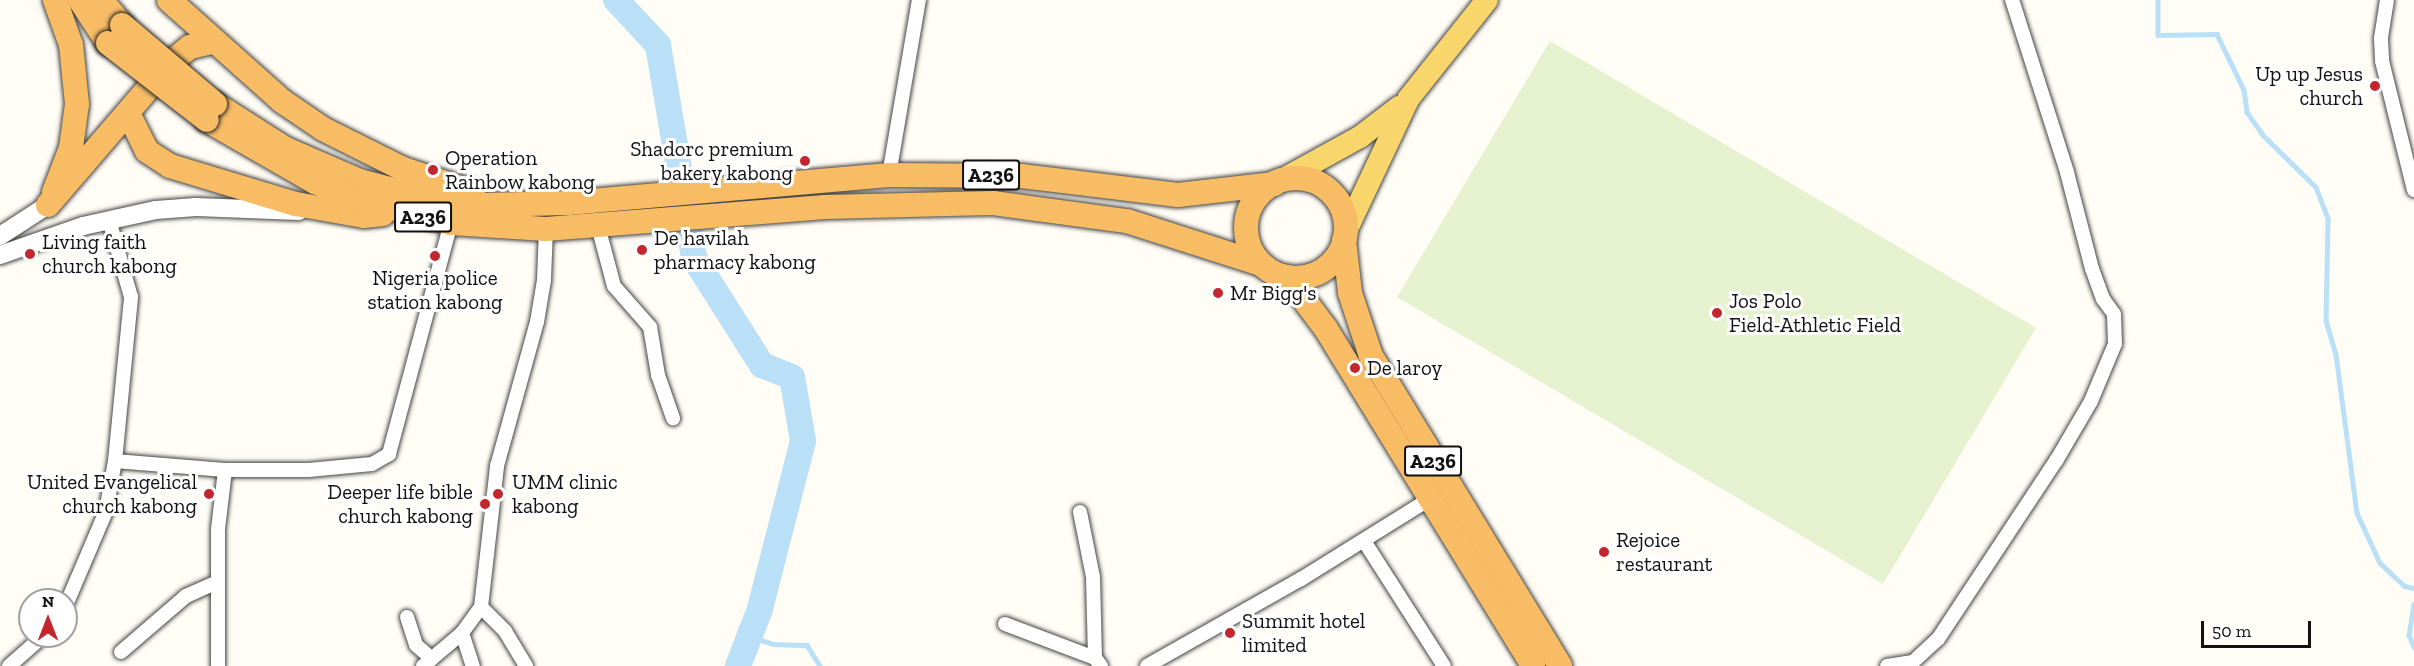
<!DOCTYPE html>
<html>
<head>
<meta charset="utf-8">
<style>
	body { margin:0 }
	#map { position:relative; width:2414px; height:666px; overflow:hidden; background:#fffdf5; font-family:"Zilla Slab",serif }
	div>[style] { position:absolute }
	.pitch>* { inset:0; background:#e6f2cf }
	.stream>* { height:4.5px; margin:-2.25px; padding:0 2.25px; transform-origin:2.25px; border-radius:2.25px; background:#b9e0f7 }
	.river>* { height:26px; margin:-13px; padding:0 13px; transform-origin:13px; border-radius:13px; background:#b9e0f7 }
	.roads { filter:drop-shadow(0 0 2px #444) drop-shadow(0 0 2px #444) }
	.minor>* { height:14px; margin:-7px; padding:0 7px; transform-origin:7px; border-radius:7px; background:#fff }
	.tertiary>* { height:18px; margin:-9px; padding:0 9px; transform-origin:9px; border-radius:9px; background:#fff }
	.primary>* { height:22px; margin:-11px; padding:0 11px; transform-origin:11px; border-radius:11px; background:#f9d66b }
	.trunk>* { height:24px; margin:-12px; padding:0 12px; transform-origin:12px; border-radius:12px; background:#f7bc64 }
	.trunk>.ring { margin:-12px; padding:0; box-sizing:content-box; background:none; border:24px solid #f7bc64; border-radius:50% }
	.bridges { filter:drop-shadow(0 0 2px #222) drop-shadow(0 0 2px #222) }
	.trunk-bridge>* { height:24px; margin:-12px; padding:0 12px; transform-origin:12px; border-radius:12px; background:#f7bc64 }
	.dots>* { width:16px; height:16px; translate:-50% -50%; box-sizing:border-box; border:3px solid #fff; border-radius:50% }
	span { translate:-50% -50%; white-space:nowrap; text-align:center; line-height:1.15; -webkit-text-stroke:6px #fff; paint-order:stroke }
	.shield-label span { padding:2px 4px; background:#fff; border:2px solid; border-radius:4px; -webkit-text-stroke-width:0 }
	.shield-label { font-size:20px; color:#111; font-weight:700 }
	.poi-label { font-size:21px; color:#111 }
	.right { translate:-100% -50%; text-align:right }
	.left { translate:0 -50%; text-align:left }
	.north { position:absolute; left:18px; top:588px; width:60px; height:60px; box-sizing:border-box; background:#fff; border:2px solid #a0a0a0; border-radius:50%; rotate:0deg; font-size:16px; font-weight:700; line-height:24px; text-align:center; color:#111 }
	.north::after { content:''; display:block; margin:auto; width:21px; height:27px; background:#c4262e; clip-path:polygon(50% 0,100% 100%,50% 72%,0 100%) }
	.scale { position:absolute; left:2201px; top:621px; width:110px; height:27px; box-sizing:border-box; border:3px solid #111; border-top:0; padding-left:8px; font-size:18px; line-height:21px; white-space:nowrap; color:#111; -webkit-text-stroke:4px #fff; paint-order:stroke }
</style>
</head>
<body>
<div id="map">
	<div class="pitch">
		<i style="clip-path:polygon(1550px 41px,2036px 328px,1883px 584px,1397px 297px)"></i>
	</div>
	<div class="stream">
		<i style="left:2158px;top:0;width:35px;rotate:90deg"></i>
		<i style="left:2158px;top:35px;width:59px;rotate:-1deg"></i>
		<i style="left:2217px;top:34px;width:62px;rotate:64.3deg"></i>
		<i style="left:2244px;top:90px;width:22px;rotate:82deg"></i>
		<i style="left:2247px;top:112px;width:28px;rotate:55deg"></i>
		<i style="left:2263px;top:135px;width:74px;rotate:44.5deg"></i>
		<i style="left:2316px;top:187px;width:34px;rotate:69deg"></i>
		<i style="left:2328px;top:219px;width:101px;rotate:91.1deg"></i>
		<i style="left:2326px;top:320px;width:35px;rotate:74deg"></i>
		<i style="left:2336px;top:354px;width:160px;rotate:82.5deg"></i>
		<i style="left:2357px;top:513px;width:55px;rotate:65.3deg"></i>
		<i style="left:2380px;top:563px;width:34px;rotate:43deg"></i>
		<i style="left:2405px;top:586px;width:9px;rotate:13deg"></i>
		<i style="left:2414px;top:604px;width:31px;rotate:99deg"></i>
		<i style="left:2409px;top:635px;width:13px;rotate:67deg"></i>
		<i style="left:749px;top:636px;width:25px;rotate:18deg"></i>
		<i style="left:773px;top:644px;width:34px;rotate:2deg"></i>
		<i style="left:807px;top:645px;width:25px;rotate:58deg"></i>
	</div>
	<div class="river">
		<i style="left:616px;top:0;width:62px;rotate:47deg"></i>
		<i style="left:658px;top:45px;width:216px;rotate:80.4deg"></i>
		<i style="left:694px;top:258px;width:127px;rotate:57.6deg"></i>
		<i style="left:762px;top:365px;width:32px;rotate:22deg"></i>
		<i style="left:792px;top:377px;width:65px;rotate:80.2deg"></i>
		<i style="left:803px;top:441px;width:173px;rotate:104.4deg"></i>
		<i style="left:760px;top:609px;width:61px;rotate:111.1deg"></i>
	</div>
	<div class="roads">
		<div class="minor">
			<i style="left:2387px;top:0;width:39px;rotate:99deg"></i>
			<i style="left:2381px;top:39px;width:22px;rotate:87deg"></i>
			<i style="left:2382px;top:61px;width:133px;rotate:76.1deg"></i>
			<i style="left:889px;top:175px;width:178px;rotate:-80.3deg"></i>
			<i style="left:598px;top:226px;width:62px;rotate:75.1deg"></i>
			<i style="left:614px;top:286px;width:55px;rotate:48.7deg"></i>
			<i style="left:650px;top:327px;width:49px;rotate:80.5deg"></i>
			<i style="left:658px;top:375px;width:46px;rotate:70.8deg"></i>
			<i style="left:115px;top:461px;width:110px;rotate:4.7deg"></i>
			<i style="left:225px;top:470px;width:84px"></i>
			<i style="left:309px;top:470px;width:63px;rotate:-5.4deg"></i>
			<i style="left:372px;top:464px;width:20px;rotate:-30deg"></i>
			<i style="left:389px;top:454px;width:239px;rotate:-75deg"></i>
			<i style="left:1080px;top:512px;width:66px;rotate:78.7deg"></i>
			<i style="left:1093px;top:577px;width:81px;rotate:88.6deg"></i>
			<i style="left:1095px;top:658px;width:10px;rotate:53deg"></i>
			<i style="left:1364px;top:541px;width:148px;rotate:57.4deg"></i>
			<i style="left:66px;top:605px;width:102px;rotate:-66.9deg"></i>
			<i style="left:106px;top:511px;width:51px;rotate:-79.8deg"></i>
			<i style="left:115px;top:461px;width:165px;rotate:-84.4deg"></i>
			<i style="left:131px;top:297px;width:80px;rotate:-105.9deg"></i>
			<i style="left:481px;top:607px;width:34px;rotate:45deg"></i>
			<i style="left:505px;top:631px;width:41px;rotate:59deg"></i>
			<i style="left:407px;top:617px;width:29px;rotate:72deg"></i>
			<i style="left:416px;top:645px;width:21px;rotate:41deg"></i>
			<i style="left:1005px;top:624px;width:96px;rotate:20.7deg"></i>
			<i style="left:462px;top:633px;width:35px;rotate:72deg"></i>
			<i style="left:121px;top:652px;width:86px;rotate:-40.7deg"></i>
			<i style="left:186px;top:596px;width:34px;rotate:-24deg"></i>
			<i style="left:9px;top:666px;width:45px;rotate:-41.4deg"></i>
			<i style="left:218px;top:666px;width:137px;rotate:-90deg"></i>
			<i style="left:218px;top:529px;width:59px;rotate:-83.2deg"></i>
			<i style="left:423px;top:666px;width:51px;rotate:-40.2deg"></i>
			<i style="left:462px;top:633px;width:32px;rotate:-54deg"></i>
			<i style="left:481px;top:607px;width:142px;rotate:-83.5deg"></i>
			<i style="left:497px;top:466px;width:149px;rotate:-74.5deg"></i>
			<i style="left:537px;top:322px;width:43px;rotate:-80.5deg"></i>
			<i style="left:544px;top:280px;width:51px;rotate:-87.8deg"></i>
			<i style="left:1147px;top:666px;width:177px;rotate:-29.5deg"></i>
			<i style="left:1301px;top:579px;width:153px;rotate:-31.9deg"></i>
			<i style="left:1887px;top:666px;width:26px;rotate:-9deg"></i>
			<i style="left:1913px;top:662px;width:34px;rotate:-43deg"></i>
			<i style="left:1938px;top:639px;width:214px;rotate:-56.5deg"></i>
			<i style="left:2056px;top:461px;width:69px;rotate:-59.7deg"></i>
			<i style="left:2091px;top:401px;width:62px;rotate:-67.2deg"></i>
			<i style="left:2115px;top:344px;width:30px;rotate:-92deg"></i>
			<i style="left:2114px;top:314px;width:19px;rotate:-126deg"></i>
			<i style="left:2103px;top:299px;width:32px;rotate:-110deg"></i>
			<i style="left:2092px;top:269px;width:100px;rotate:-104.5deg"></i>
			<i style="left:2067px;top:172px;width:181px;rotate:-107.7deg"></i>
		</div>
		<div class="tertiary">
			<i style="left:0;top:236px;width:57px;rotate:-32.9deg"></i>
			<i style="left:0;top:255px;width:88px;rotate:-19.3deg"></i>
			<i style="left:83px;top:226px;width:75px;rotate:-12.4deg"></i>
			<i style="left:156px;top:210px;width:40px;rotate:-4.3deg"></i>
			<i style="left:196px;top:207px;width:103px;rotate:2.2deg"></i>
		</div>
		<div class="primary">
			<i style="left:1282px;top:180px;width:89px;rotate:-28.9deg"></i>
			<i style="left:1360px;top:137px;width:49px;rotate:-37.6deg"></i>
			<i style="left:1346px;top:231px;width:147px;rotate:-64.7deg"></i>
			<i style="left:1409px;top:98px;width:125px;rotate:-51.5deg"></i>
		</div>
		<div class="trunk">
			<i style="left:80px;top:0;width:51px;rotate:56.9deg"></i>
			<i style="left:101px;top:0;width:33px;rotate:50deg"></i>
			<i style="left:169px;top:0;width:152px;rotate:41.8deg"></i>
			<i style="left:282px;top:101px;width:50px;rotate:34.3deg"></i>
			<i style="left:323px;top:129px;width:89px;rotate:26.6deg"></i>
			<i style="left:403px;top:169px;width:74px;rotate:18.2deg"></i>
			<i style="left:215px;top:104px;width:84px;rotate:32.4deg"></i>
			<i style="left:286px;top:149px;width:81px;rotate:23.4deg"></i>
			<i style="left:360px;top:181px;width:66px;rotate:14.9deg"></i>
			<i style="left:424px;top:198px;width:57px;rotate:7deg"></i>
			<i style="left:481px;top:205px;width:87px;rotate:-1.3deg"></i>
			<i style="left:568px;top:203px;width:322px;rotate:-5deg"></i>
			<i style="left:889px;top:175px;width:132px;rotate:0.4deg"></i>
			<i style="left:1021px;top:176px;width:158px;rotate:6.9deg"></i>
			<i style="left:1178px;top:195px;width:97px;rotate:-6.5deg"></i>
			<i style="left:129px;top:115px;width:40px;rotate:63.4deg"></i>
			<i style="left:147px;top:151px;width:27px;rotate:33deg"></i>
			<i style="left:170px;top:166px;width:132px;rotate:16.8deg"></i>
			<i style="left:296px;top:204px;width:69px;rotate:10deg"></i>
			<i style="left:364px;top:216px;width:19px;rotate:-6deg"></i>
			<i style="left:207px;top:120px;width:125px;rotate:29.9deg"></i>
			<i style="left:315px;top:182px;width:49px;rotate:21.4deg"></i>
			<i style="left:361px;top:200px;width:93px;rotate:14.3deg"></i>
			<i style="left:451px;top:223px;width:95px;rotate:3.6deg"></i>
			<i style="left:546px;top:229px;width:280px;rotate:-4.5deg"></i>
			<i style="left:825px;top:207px;width:168px;rotate:-1.4deg"></i>
			<i style="left:993px;top:203px;width:135px;rotate:7.7deg"></i>
			<i style="left:1127px;top:221px;width:141px;rotate:17.8deg"></i>
			<i class="ring" style="left:1246px;top:178px;width:76px;height:76px"></i>
			<i style="left:54px;top:192px;width:47px;rotate:-68.9deg"></i>
			<i style="left:71px;top:148px;width:44px;rotate:-82.2deg"></i>
			<i style="left:77px;top:104px;width:59px;rotate:-95.8deg"></i>
			<i style="left:71px;top:45px;width:48px;rotate:-109.6deg"></i>
			<i style="left:48px;top:205px;width:187px;rotate:-49.3deg"></i>
			<i style="left:170px;top:63px;width:26px;rotate:-39deg"></i>
			<i style="left:190px;top:47px;width:23px;rotate:-13deg"></i>
			<i style="left:1344px;top:240px;width:53px;rotate:83.5deg"></i>
			<i style="left:1350px;top:293px;width:66px;rotate:71.6deg"></i>
			<i style="left:1371px;top:356px;width:363px;rotate:58.6deg"></i>
			<i style="left:1287px;top:277px;width:65px;rotate:53.1deg"></i>
			<i style="left:1326px;top:329px;width:395px;rotate:58.4deg"></i>
		</div>
	</div>
	<div class="bridges">
		<div class="trunk-bridge">
			<i style="left:122px;top:25px;width:122px;rotate:40.3deg"></i>
			<i style="left:108px;top:43px;width:125px;rotate:37.9deg"></i>
		</div>
	</div>
	<div class="dots">
		<i style="left:2375px;top:86px;background:#c4262e"></i>
		<i style="left:805px;top:161px;background:#c4262e"></i>
		<i style="left:433px;top:170px;background:#c4262e"></i>
		<i style="left:642px;top:250px;background:#c4262e"></i>
		<i style="left:30px;top:254px;background:#c4262e"></i>
		<i style="left:435px;top:256px;background:#c4262e"></i>
		<i style="left:1218px;top:293px;background:#c4262e"></i>
		<i style="left:1717px;top:313px;background:#c4262e"></i>
		<i style="left:1355px;top:368px;background:#c4262e"></i>
		<i style="left:209px;top:494px;background:#c4262e"></i>
		<i style="left:498px;top:494px;background:#c4262e"></i>
		<i style="left:485px;top:504px;background:#c4262e"></i>
		<i style="left:1604px;top:552px;background:#c4262e"></i>
		<i style="left:1230px;top:633px;background:#c4262e"></i>
	</div>
	<div class="shield-label">
		<span style="left:991px;top:175px">A236</span>
		<span style="left:423px;top:217px">A236</span>
		<span style="left:1433px;top:461px">A236</span>
	</div>
	<div class="poi-label">
		<span class="right" style="left:2363px;top:86px">Up up Jesus<br>church</span>
		<span class="right" style="left:793px;top:161px">Shadorc premium<br>bakery kabong</span>
		<span class="left" style="left:445px;top:170px">Operation<br>Rainbow kabong</span>
		<span class="left" style="left:654px;top:250px">De havilah<br>pharmacy kabong</span>
		<span class="left" style="left:42px;top:254px">Living faith<br>church kabong</span>
		<span style="left:435px;top:290px">Nigeria police<br>station kabong</span>
		<span class="left" style="left:1230px;top:293px">Mr Bigg's</span>
		<span class="left" style="left:1729px;top:313px">Jos Polo<br>Field-Athletic Field</span>
		<span class="left" style="left:1367px;top:368px">De laroy</span>
		<span class="right" style="left:197px;top:494px">United Evangelical<br>church kabong</span>
		<span class="left" style="left:512px;top:494px">UMM clinic<br>kabong</span>
		<span class="right" style="left:473px;top:504px">Deeper life bible<br>church kabong</span>
		<span class="left" style="left:1616px;top:552px">Rejoice<br>restaurant</span>
		<span class="left" style="left:1242px;top:633px">Summit hotel<br>limited</span>
	</div>
	<div class="north">N</div>
	<div class="scale">50 m</div>
</div>
</body>
</html>
